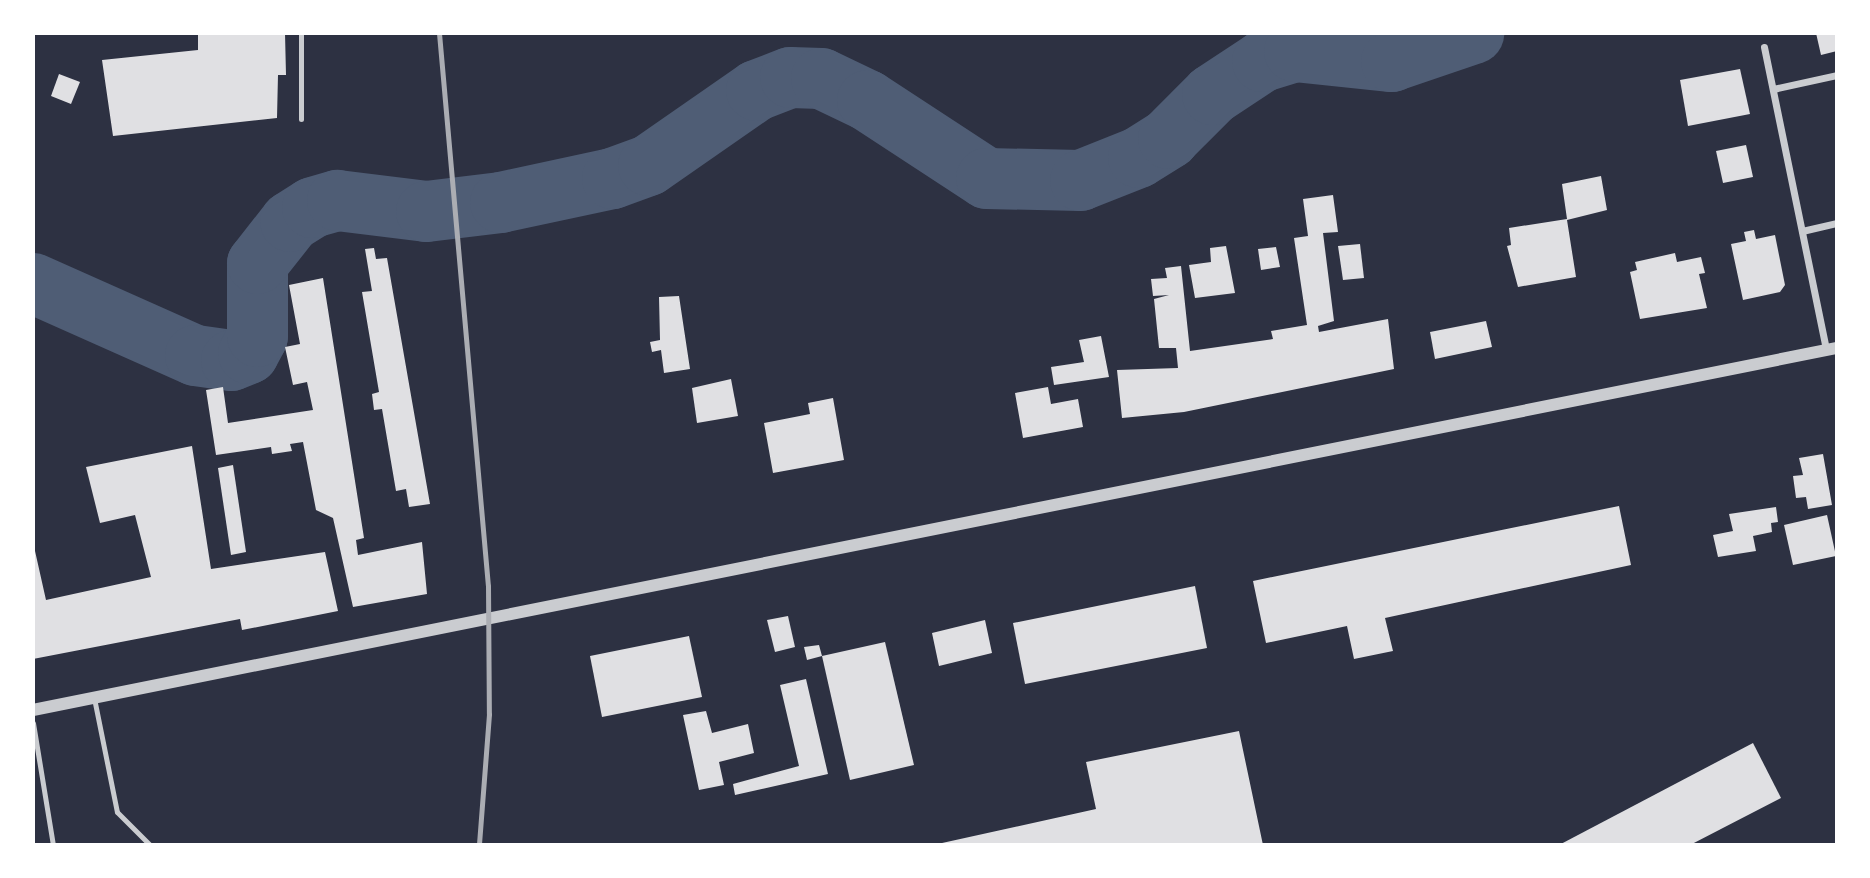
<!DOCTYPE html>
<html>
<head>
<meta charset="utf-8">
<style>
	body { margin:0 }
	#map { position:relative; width:1870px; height:878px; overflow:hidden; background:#2d3142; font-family:Bitter,serif }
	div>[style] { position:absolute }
	.river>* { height:61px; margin:-30.5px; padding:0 30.5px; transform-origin:30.5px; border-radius:30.5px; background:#4f5d75 }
	.building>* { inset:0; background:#e0e0e3 }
	.service>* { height:5px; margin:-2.5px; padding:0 2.5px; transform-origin:2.5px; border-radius:2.5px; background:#caccd0 }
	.minor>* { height:7px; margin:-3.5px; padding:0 3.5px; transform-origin:3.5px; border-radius:3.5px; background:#caccd0 }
	.tertiary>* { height:12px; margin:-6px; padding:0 6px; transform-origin:6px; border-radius:6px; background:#caccd0 }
	.rail>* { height:5px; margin:-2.5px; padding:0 2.5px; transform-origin:2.5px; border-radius:2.5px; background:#abadb3 }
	span { translate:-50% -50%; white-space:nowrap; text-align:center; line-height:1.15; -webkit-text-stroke:7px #fff; paint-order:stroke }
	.frame { position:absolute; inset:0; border:35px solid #fff; pointer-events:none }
</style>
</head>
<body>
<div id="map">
	<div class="river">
		<i style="left:33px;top:283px;width:177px;rotate:24deg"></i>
		<i style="left:195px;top:355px;width:36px;rotate:8deg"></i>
		<i style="left:231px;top:360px;width:18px;rotate:-22deg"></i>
		<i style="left:248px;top:353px;width:19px;rotate:-62deg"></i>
		<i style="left:257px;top:336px;width:73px;rotate:-90deg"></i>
		<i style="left:257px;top:263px;width:53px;rotate:-51.8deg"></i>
		<i style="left:290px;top:221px;width:26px;rotate:-32deg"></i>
		<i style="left:312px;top:207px;width:26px;rotate:-16deg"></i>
		<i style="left:337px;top:200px;width:90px;rotate:7deg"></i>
		<i style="left:426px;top:211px;width:75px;rotate:-6.9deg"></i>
		<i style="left:500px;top:202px;width:115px;rotate:-12.1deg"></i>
		<i style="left:612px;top:178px;width:38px;rotate:-20deg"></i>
		<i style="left:648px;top:165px;width:131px;rotate:-34.8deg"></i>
		<i style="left:756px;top:90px;width:36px;rotate:-21deg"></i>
		<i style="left:790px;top:77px;width:31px;rotate:2deg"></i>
		<i style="left:821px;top:78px;width:51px;rotate:25.6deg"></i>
		<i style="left:867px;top:100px;width:142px;rotate:33.2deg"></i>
		<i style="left:986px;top:178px;width:94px;rotate:1.2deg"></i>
		<i style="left:1080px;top:180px;width:62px;rotate:-21.6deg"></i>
		<i style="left:1138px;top:157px;width:36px;rotate:-32deg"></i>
		<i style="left:1168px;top:138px;width:62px;rotate:-45deg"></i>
		<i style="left:1212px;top:94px;width:60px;rotate:-33.4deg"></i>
		<i style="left:1262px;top:61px;width:34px;rotate:-17deg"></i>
		<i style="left:1294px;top:51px;width:98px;rotate:5.9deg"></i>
		<i style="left:1391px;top:61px;width:87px;rotate:-18.9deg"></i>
	</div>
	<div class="building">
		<i style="clip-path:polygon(198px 33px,285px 33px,286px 75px,278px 75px,277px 118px,113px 136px,102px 60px,198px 50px)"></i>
		<i style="clip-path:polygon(1816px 33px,1837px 33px,1837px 51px,1821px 55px)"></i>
		<i style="clip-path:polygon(1740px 69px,1750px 114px,1688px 126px,1680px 80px)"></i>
		<i style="clip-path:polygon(59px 74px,80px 82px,71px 104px,51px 96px)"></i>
		<i style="clip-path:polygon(1746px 145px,1753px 177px,1723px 183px,1716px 151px)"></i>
		<i style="clip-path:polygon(1601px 176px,1607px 210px,1567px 220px,1576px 277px,1518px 287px,1507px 246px,1511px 245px,1509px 228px,1567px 219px,1562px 184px)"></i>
		<i style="clip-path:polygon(1333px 195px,1338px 232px,1323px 233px,1334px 321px,1318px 326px,1319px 332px,1388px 319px,1394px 369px,1184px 412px,1122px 418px,1117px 370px,1178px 368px,1176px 348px,1159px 348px,1154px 299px,1169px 295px,1153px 296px,1151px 279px,1167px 278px,1165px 268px,1181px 266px,1190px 351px,1273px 339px,1271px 331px,1307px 325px,1294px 238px,1308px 236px,1303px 199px)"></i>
		<i style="clip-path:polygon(1754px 230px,1756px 239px,1775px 235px,1785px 285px,1780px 292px,1743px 300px,1731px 244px,1746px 241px,1744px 232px)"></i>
		<i style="clip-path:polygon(1360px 244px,1364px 278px,1343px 280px,1338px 246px)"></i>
		<i style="clip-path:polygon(1226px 246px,1235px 293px,1195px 298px,1189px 265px,1211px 262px,1210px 248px)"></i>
		<i style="clip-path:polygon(1276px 247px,1280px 267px,1261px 270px,1258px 249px)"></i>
		<i style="clip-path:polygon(374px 248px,376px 259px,387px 258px,430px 504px,409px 507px,406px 489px,396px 491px,382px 409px,374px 410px,372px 394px,379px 392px,362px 292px,372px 291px,365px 249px)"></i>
		<i style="clip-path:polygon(1675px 253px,1677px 262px,1701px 257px,1705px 273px,1699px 274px,1707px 308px,1640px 319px,1630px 272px,1637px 270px,1635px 262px)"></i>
		<i style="clip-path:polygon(323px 278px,364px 538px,356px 540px,358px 555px,422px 542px,427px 594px,353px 607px,333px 518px,316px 510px,303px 442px,290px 444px,292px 451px,272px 454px,271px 447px,216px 455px,206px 390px,223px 387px,228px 423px,313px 410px,307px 382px,293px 385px,285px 347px,300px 344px,289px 285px)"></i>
		<i style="clip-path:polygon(679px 296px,690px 369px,664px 373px,661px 350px,652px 352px,650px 342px,660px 340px,659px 297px)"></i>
		<i style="clip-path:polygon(1486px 321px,1492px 347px,1435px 359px,1430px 332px)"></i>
		<i style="clip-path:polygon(1101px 336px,1109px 377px,1054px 385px,1051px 367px,1084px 362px,1079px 340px)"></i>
		<i style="clip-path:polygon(731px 379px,738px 416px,697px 423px,692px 388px)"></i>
		<i style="clip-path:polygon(1048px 387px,1051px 404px,1078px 399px,1083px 427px,1023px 438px,1015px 393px)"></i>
		<i style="clip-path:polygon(833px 398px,844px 460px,773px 473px,764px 423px,810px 414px,808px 403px)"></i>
		<i style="clip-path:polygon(192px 446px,211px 569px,325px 552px,338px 611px,242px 630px,240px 619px,33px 659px,33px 542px,46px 600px,151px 577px,135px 515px,100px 523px,86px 467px)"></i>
		<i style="clip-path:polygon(1823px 454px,1832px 505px,1808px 509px,1806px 497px,1796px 498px,1793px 476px,1803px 475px,1799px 458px)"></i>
		<i style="clip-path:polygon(233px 465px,246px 552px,231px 555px,218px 468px)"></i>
		<i style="clip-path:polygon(1619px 506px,1631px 565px,1385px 618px,1393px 651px,1354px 659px,1347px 626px,1266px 643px,1253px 581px)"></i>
		<i style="clip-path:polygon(1776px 507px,1778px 522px,1771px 523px,1772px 532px,1753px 536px,1756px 551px,1718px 557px,1713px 535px,1733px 531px,1729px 514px)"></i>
		<i style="clip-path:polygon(1827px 515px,1836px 556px,1793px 565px,1784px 525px)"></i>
		<i style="clip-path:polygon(1195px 586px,1207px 648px,1025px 684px,1013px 623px)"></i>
		<i style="clip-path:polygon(788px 616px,795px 647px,775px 652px,767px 620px)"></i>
		<i style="clip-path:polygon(985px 620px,992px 653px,939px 666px,932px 633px)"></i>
		<i style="clip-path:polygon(689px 636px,702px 697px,602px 717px,590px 656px)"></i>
		<i style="clip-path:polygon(885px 642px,914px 765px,850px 780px,822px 656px)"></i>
		<i style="clip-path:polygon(819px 645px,822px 656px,807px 660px,804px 647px)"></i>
		<i style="clip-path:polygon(806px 679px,828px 774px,735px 795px,733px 784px,799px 766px,780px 685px)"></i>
		<i style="clip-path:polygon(706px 711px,712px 733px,748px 724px,754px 753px,719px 762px,724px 785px,699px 790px,683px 715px)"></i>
		<i style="clip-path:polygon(1239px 731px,1263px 845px,933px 845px,1096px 809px,1086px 762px)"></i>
		<i style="clip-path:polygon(1753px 743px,1781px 798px,1690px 845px,1559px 845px)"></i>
	</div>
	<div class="service">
		<i style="left:301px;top:33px;width:86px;rotate:90deg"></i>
		<i style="left:94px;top:698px;width:116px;rotate:78.6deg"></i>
		<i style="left:117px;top:812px;width:47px;rotate:45deg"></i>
		<i style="left:33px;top:723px;width:124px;rotate:80.7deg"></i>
	</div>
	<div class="minor">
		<i style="left:1764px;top:47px;width:309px;rotate:78.4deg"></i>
		<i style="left:1773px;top:89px;width:66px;rotate:-12.3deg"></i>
		<i style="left:1802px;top:231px;width:36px;rotate:-13deg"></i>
	</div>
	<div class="tertiary">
		<i style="left:33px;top:710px;width:1840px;rotate:-11.35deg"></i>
	</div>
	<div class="rail">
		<i style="left:439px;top:33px;width:555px;rotate:84.94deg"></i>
		<i style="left:488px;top:586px;width:128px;rotate:89.6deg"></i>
		<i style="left:489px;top:714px;width:131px;rotate:94.4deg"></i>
	</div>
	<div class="frame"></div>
</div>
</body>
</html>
